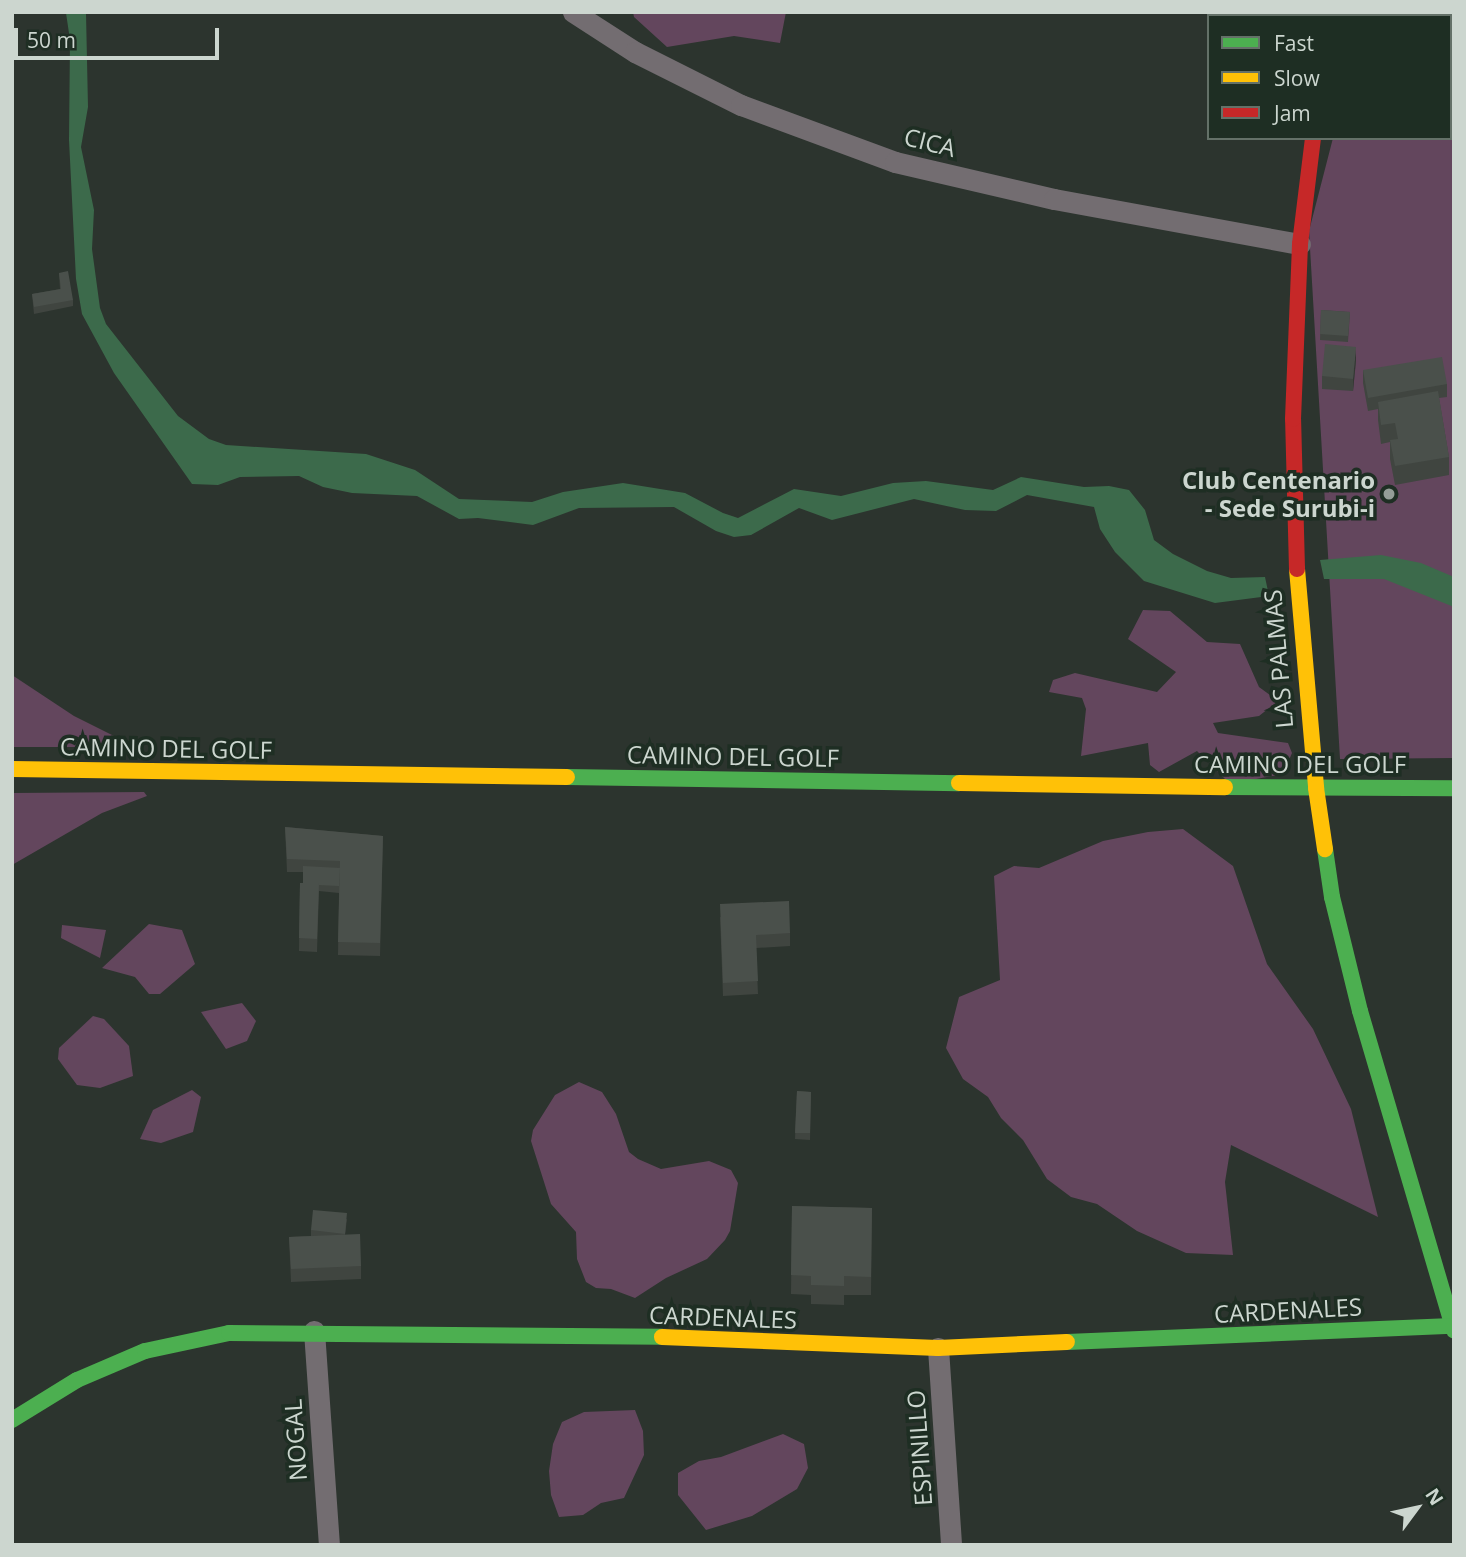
<!DOCTYPE html>
<html>
<head>
<meta charset="utf-8">
<style>
	body { margin:0 }
	#map { position:relative; width:1466px; height:1557px; overflow:hidden; background:#2c342e; font-family:"Open Sans",sans-serif }
	div>[style] { position:absolute }
	.green>* { inset:0; background:#63465d }
	.water>* { inset:0; background:#3c6a4b }
	.street>* { height:21px; margin:-10.5px; padding:0 10.5px; transform-origin:10.5px; border-radius:10.5px; background:#736d71 }
	.fast>* { height:16px; margin:-8px; padding:0 8px; transform-origin:8px; border-radius:8px; background:#4caf50 }
	.slow>* { height:16px; margin:-8px; padding:0 8px; transform-origin:8px; border-radius:8px; background:#ffc107 }
	.jam>* { height:16px; margin:-8px; padding:0 8px; transform-origin:8px; border-radius:8px; background:#c62828 }
	.wall>* { inset:0; background:#404540 }
	.shaded-wall>* { inset:0; background:#343834 }
	.building>* { inset:0; background:#4a504b }
	.dots>* { width:19px; height:19px; translate:-50% -50%; box-sizing:border-box; border:4px solid #1e2e23; border-radius:50% }
	span { translate:-50% -50%; white-space:nowrap; text-align:center; line-height:1.15; -webkit-text-stroke:7px #1e2e23; paint-order:stroke }
	.street-label { font-size:24px; color:#ccd6cf }
	.poi-label { font-size:24px; color:#ccd6cf; font-weight:700 }
	.right { translate:-100% -50%; text-align:right }
	.frame { position:absolute; inset:0; border:14px solid #ccd6cf; pointer-events:none }
	.legend { position:absolute; left:1207px; top:14px; width:245px; height:126px; box-sizing:border-box; background:#1e2e23; border:2px solid #647168; margin:0; padding:9px 12px; list-style:none; font-size:21px; color:#ccd6cf }
	.legend li { display:flex; align-items:center; gap:14px; height:35px }
	.legend b { width:35px; border:2px solid #647168 }
	.north { position:absolute; left:1382px; top:1473px; width:70px; height:70px; -webkit-text-stroke:5px #1e2e23; paint-order:stroke; rotate:57deg; font-size:19px; font-weight:700; line-height:28px; text-align:center; color:#ccd6cf }
	.north::after { content:''; display:block; margin:auto; width:24px; height:32px; background:#ccd6cf; clip-path:polygon(50% 0,100% 100%,50% 72%,0 100%) }
	.scale { position:absolute; left:14px; top:28px; width:205px; height:32px; box-sizing:border-box; border:4px solid #ccd6cf; border-top:0; padding-left:9px; font-size:21px; line-height:24px; white-space:nowrap; color:#ccd6cf; -webkit-text-stroke:5px #1e2e23; paint-order:stroke }
</style>
</head>
<body>
<div id="map">
	<div class="green">
		<i style="clip-path:polygon(633px 12px,786px 12px,780px 43px,734px 36px,667px 47px,634px 17px)"></i>
		<i style="clip-path:polygon(1367px 12px,1454px 12px,1454px 758px,1340px 759px,1309px 231px,1333px 138px,1450px 138px,1450px 16px,1366px 16px)"></i>
		<i style="clip-path:polygon(1143px 610px,1170px 611px,1207px 642px,1240px 644px,1259px 687px,1278px 701px,1259px 716px,1213px 723px,1218px 733px,1288px 743px,1292px 753px,1283px 774px,1230px 784px,1197px 751px,1159px 772px,1150px 765px,1148px 743px,1081px 756px,1086px 709px,1082px 698px,1049px 692px,1053px 680px,1075px 673px,1157px 692px,1176px 672px,1128px 639px)"></i>
		<i style="clip-path:polygon(12px 675px,74px 716px,130px 744px,129px 747px,12px 747px)"></i>
		<i style="clip-path:polygon(144px 792px,147px 796px,102px 813px,12px 865px,12px 793px)"></i>
		<i style="clip-path:polygon(1183px 829px,1233px 866px,1267px 964px,1313px 1029px,1351px 1109px,1378px 1217px,1231px 1145px,1225px 1182px,1233px 1255px,1186px 1253px,1137px 1231px,1097px 1204px,1071px 1197px,1047px 1179px,1023px 1140px,1001px 1118px,988px 1097px,963px 1079px,946px 1048px,959px 997px,1000px 980px,994px 876px,1014px 866px,1039px 868px,1103px 841px,1148px 832px)"></i>
		<i style="clip-path:polygon(149px 924px,182px 930px,195px 964px,160px 994px,149px 994px,135px 977px,102px 968px)"></i>
		<i style="clip-path:polygon(62px 925px,106px 930px,100px 958px,61px 938px)"></i>
		<i style="clip-path:polygon(242px 1003px,256px 1021px,247px 1041px,226px 1049px,201px 1012px)"></i>
		<i style="clip-path:polygon(93px 1016px,104px 1019px,129px 1046px,133px 1076px,100px 1088px,77px 1085px,58px 1059px,59px 1048px)"></i>
		<i style="clip-path:polygon(579px 1082px,602px 1092px,616px 1114px,629px 1152px,638px 1159px,661px 1169px,709px 1161px,731px 1170px,738px 1183px,730px 1231px,725px 1240px,707px 1259px,666px 1278px,635px 1298px,611px 1289px,596px 1288px,586px 1282px,577px 1259px,576px 1232px,551px 1204px,531px 1141px,533px 1130px,555px 1095px)"></i>
		<i style="clip-path:polygon(192px 1090px,201px 1097px,193px 1132px,161px 1143px,140px 1139px,153px 1110px)"></i>
		<i style="clip-path:polygon(635px 1410px,643px 1431px,644px 1455px,624px 1498px,601px 1503px,583px 1515px,559px 1517px,551px 1495px,549px 1471px,553px 1444px,562px 1422px,584px 1412px)"></i>
		<i style="clip-path:polygon(783px 1434px,804px 1444px,808px 1468px,797px 1489px,752px 1516px,706px 1530px,678px 1495px,678px 1473px,699px 1461px,721px 1457px)"></i>
	</div>
	<div class="water">
		<i style="clip-path:polygon(66px 13px,86px 13px,88px 107px,81px 147px,94px 210px,92px 249px,100px 308px,106px 324px,178px 416px,209px 439px,226px 445px,366px 454px,415px 470px,459px 499px,532px 502px,563px 492px,623px 483px,685px 493px,723px 513px,738px 518px,794px 489px,841px 496px,893px 483px,926px 481px,993px 490px,1021px 477px,1084px 487px,1109px 486px,1129px 490px,1145px 510px,1154px 540px,1173px 554px,1207px 571px,1231px 578px,1265px 577px,1269px 596px,1215px 603px,1144px 581px,1115px 552px,1100px 529px,1094px 507px,1027px 495px,996px 511px,965px 510px,914px 499px,832px 520px,799px 508px,751px 535px,734px 537px,716px 531px,674px 507px,579px 508px,533px 525px,478px 518px,459px 519px,417px 496px,352px 493px,323px 487px,299px 476px,240px 477px,218px 485px,192px 484px,114px 373px,82px 314px,76px 279px,69px 140px,70px 40px)"></i>
		<i style="clip-path:polygon(1381px 555px,1421px 563px,1454px 577px,1454px 607px,1384px 579px,1324px 579px,1320px 560px)"></i>
	</div>
	<div class="street">
		<i style="left:573px;top:12px;width:74px;rotate:32.8deg"></i>
		<i style="left:635px;top:52px;width:119px;rotate:26.6deg"></i>
		<i style="left:741px;top:105px;width:164px;rotate:20.3deg"></i>
		<i style="left:895px;top:162px;width:163px;rotate:13.1deg"></i>
		<i style="left:1054px;top:199px;width:250px;rotate:10.4deg"></i>
		<i style="left:1331px;top:16px;width:4px;rotate:-76deg"></i>
		<i style="left:314px;top:1331px;width:215px;rotate:86deg"></i>
		<i style="left:938px;top:1348px;width:197px;rotate:86.2deg"></i>
	</div>
	<div class="fast">
		<i style="left:567px;top:777px;width:392px;rotate:0.9deg"></i>
		<i style="left:1225px;top:787px;width:229px;rotate:0.3deg"></i>
		<i style="left:1325px;top:849px;width:49px;rotate:81.7deg"></i>
		<i style="left:1332px;top:897px;width:117px;rotate:76.2deg"></i>
		<i style="left:1360px;top:1011px;width:333px;rotate:73.6deg"></i>
		<i style="left:1067px;top:1342px;width:385px;rotate:-2.4deg"></i>
		<i style="left:12px;top:1420px;width:76px;rotate:-31.6deg"></i>
		<i style="left:77px;top:1380px;width:74px;rotate:-23.1deg"></i>
		<i style="left:145px;top:1351px;width:86px;rotate:-12.1deg"></i>
		<i style="left:229px;top:1333px;width:433px;rotate:0.5deg"></i>
	</div>
	<div class="slow">
		<i style="left:1297px;top:569px;width:220px;rotate:85deg"></i>
		<i style="left:1316px;top:788px;width:62px;rotate:81.6deg"></i>
		<i style="left:12px;top:769px;width:555px;rotate:0.83deg"></i>
		<i style="left:959px;top:783px;width:266px;rotate:0.9deg"></i>
		<i style="left:662px;top:1337px;width:276px;rotate:2.3deg"></i>
		<i style="left:938px;top:1348px;width:129px;rotate:-2.7deg"></i>
	</div>
	<div class="jam">
		<i style="left:1297px;top:569px;width:150px;rotate:-91.5deg"></i>
		<i style="left:1293px;top:419px;width:175px;rotate:-87.7deg"></i>
		<i style="left:1300px;top:244px;width:107px;rotate:-83deg"></i>
	</div>
	<div class="wall">
		<i style="clip-path:polygon(59px 273px,73px 300px,73px 306px,34px 314px,32px 294px,60px 289px)"></i>
		<i style="clip-path:polygon(1321px 310px,1350px 312px,1348px 342px,1320px 340px)"></i>
		<i style="clip-path:polygon(1356px 360px,1353px 391px,1322px 389px,1322px 376px)"></i>
		<i style="clip-path:polygon(1363px 370px,1447px 384px,1447px 397px,1439px 398px,1449px 457px,1449px 475px,1395px 485px,1390px 459px,1390px 442px,1381px 444px,1378px 420px,1378px 409px,1368px 411px,1363px 383px)"></i>
		<i style="clip-path:polygon(285px 827px,383px 836px,380px 956px,338px 955px,339px 893px,319px 891px,317px 952px,299px 951px,300px 883px,303px 883px,303px 872px,287px 872px)"></i>
		<i style="clip-path:polygon(720px 917px,790px 933px,790px 946px,756px 948px,758px 994px,723px 996px)"></i>
		<i style="clip-path:polygon(797px 1091px,811px 1092px,810px 1140px,795px 1139px)"></i>
		<i style="clip-path:polygon(792px 1206px,872px 1208px,871px 1295px,844px 1295px,844px 1305px,811px 1304px,811px 1295px,791px 1294px)"></i>
		<i style="clip-path:polygon(347px 1219px,345px 1235px,361px 1266px,361px 1279px,291px 1282px,289px 1237px,311px 1236px,311px 1230px)"></i>
	</div>
	<div class="shaded-wall">
		<i style="clip-path:polygon(1356px 347px,1356px 360px,1353px 391px,1353px 379px)"></i>
	</div>
	<div class="building">
		<i style="clip-path:polygon(68px 271px,73px 300px,34px 307px,32px 294px,61px 289px,59px 273px)"></i>
		<i style="clip-path:polygon(1321px 310px,1350px 312px,1348px 336px,1320px 334px)"></i>
		<i style="clip-path:polygon(1325px 344px,1356px 347px,1353px 379px,1322px 376px)"></i>
		<i style="clip-path:polygon(1442px 357px,1447px 384px,1368px 398px,1363px 370px)"></i>
		<i style="clip-path:polygon(1438px 391px,1449px 457px,1395px 466px,1390px 440px,1398px 439px,1395px 423px,1381px 425px,1378px 402px)"></i>
		<i style="clip-path:polygon(285px 827px,383px 836px,380px 943px,338px 942px,340px 861px,287px 859px)"></i>
		<i style="clip-path:polygon(303px 866px,340px 868px,339px 886px,319px 885px,319px 883px,303px 883px)"></i>
		<i style="clip-path:polygon(300px 883px,319px 883px,317px 939px,299px 938px)"></i>
		<i style="clip-path:polygon(789px 901px,790px 933px,756px 935px,758px 981px,723px 983px,720px 904px)"></i>
		<i style="clip-path:polygon(797px 1091px,811px 1092px,810px 1133px,795px 1133px)"></i>
		<i style="clip-path:polygon(792px 1206px,872px 1208px,871px 1277px,844px 1276px,844px 1286px,811px 1285px,811px 1276px,791px 1275px)"></i>
		<i style="clip-path:polygon(313px 1210px,347px 1213px,345px 1234px,311px 1230px)"></i>
		<i style="clip-path:polygon(360px 1234px,361px 1266px,291px 1269px,289px 1237px)"></i>
	</div>
	<div class="dots">
		<i style="left:1389px;top:494px;background:#949d97"></i>
	</div>
	<div class="street-label">
		<span style="left:930px;top:142px;rotate:14deg">CICA</span>
		<span style="left:1278px;top:659px;rotate:-95deg">LAS PALMAS</span>
		<span style="left:166px;top:748px;rotate:1deg">CAMINO DEL GOLF</span>
		<span style="left:733px;top:756px;rotate:1deg">CAMINO DEL GOLF</span>
		<span style="left:1300px;top:764px">CAMINO DEL GOLF</span>
		<span style="left:1288px;top:1310px;rotate:-3deg">CARDENALES</span>
		<span style="left:723px;top:1317px;rotate:2deg">CARDENALES</span>
		<span style="left:295px;top:1440px;rotate:-94deg">NOGAL</span>
		<span style="left:919px;top:1448px;rotate:-94deg">ESPINILLO</span>
	</div>
	<div class="poi-label">
		<span class="right" style="left:1375px;top:494px">Club Centenario<br>- Sede Surubi-i</span>
	</div>
	<div class="frame"></div>
	<ul class="legend">
	<li><b style="height:9px;background:#4caf50"></b>Fast</li>
	<li><b style="height:9px;background:#ffc107"></b>Slow</li>
	<li><b style="height:9px;background:#c62828"></b>Jam</li>
	</ul>
	<div class="north">N</div>
	<div class="scale">50 m</div>
</div>
</body>
</html>
